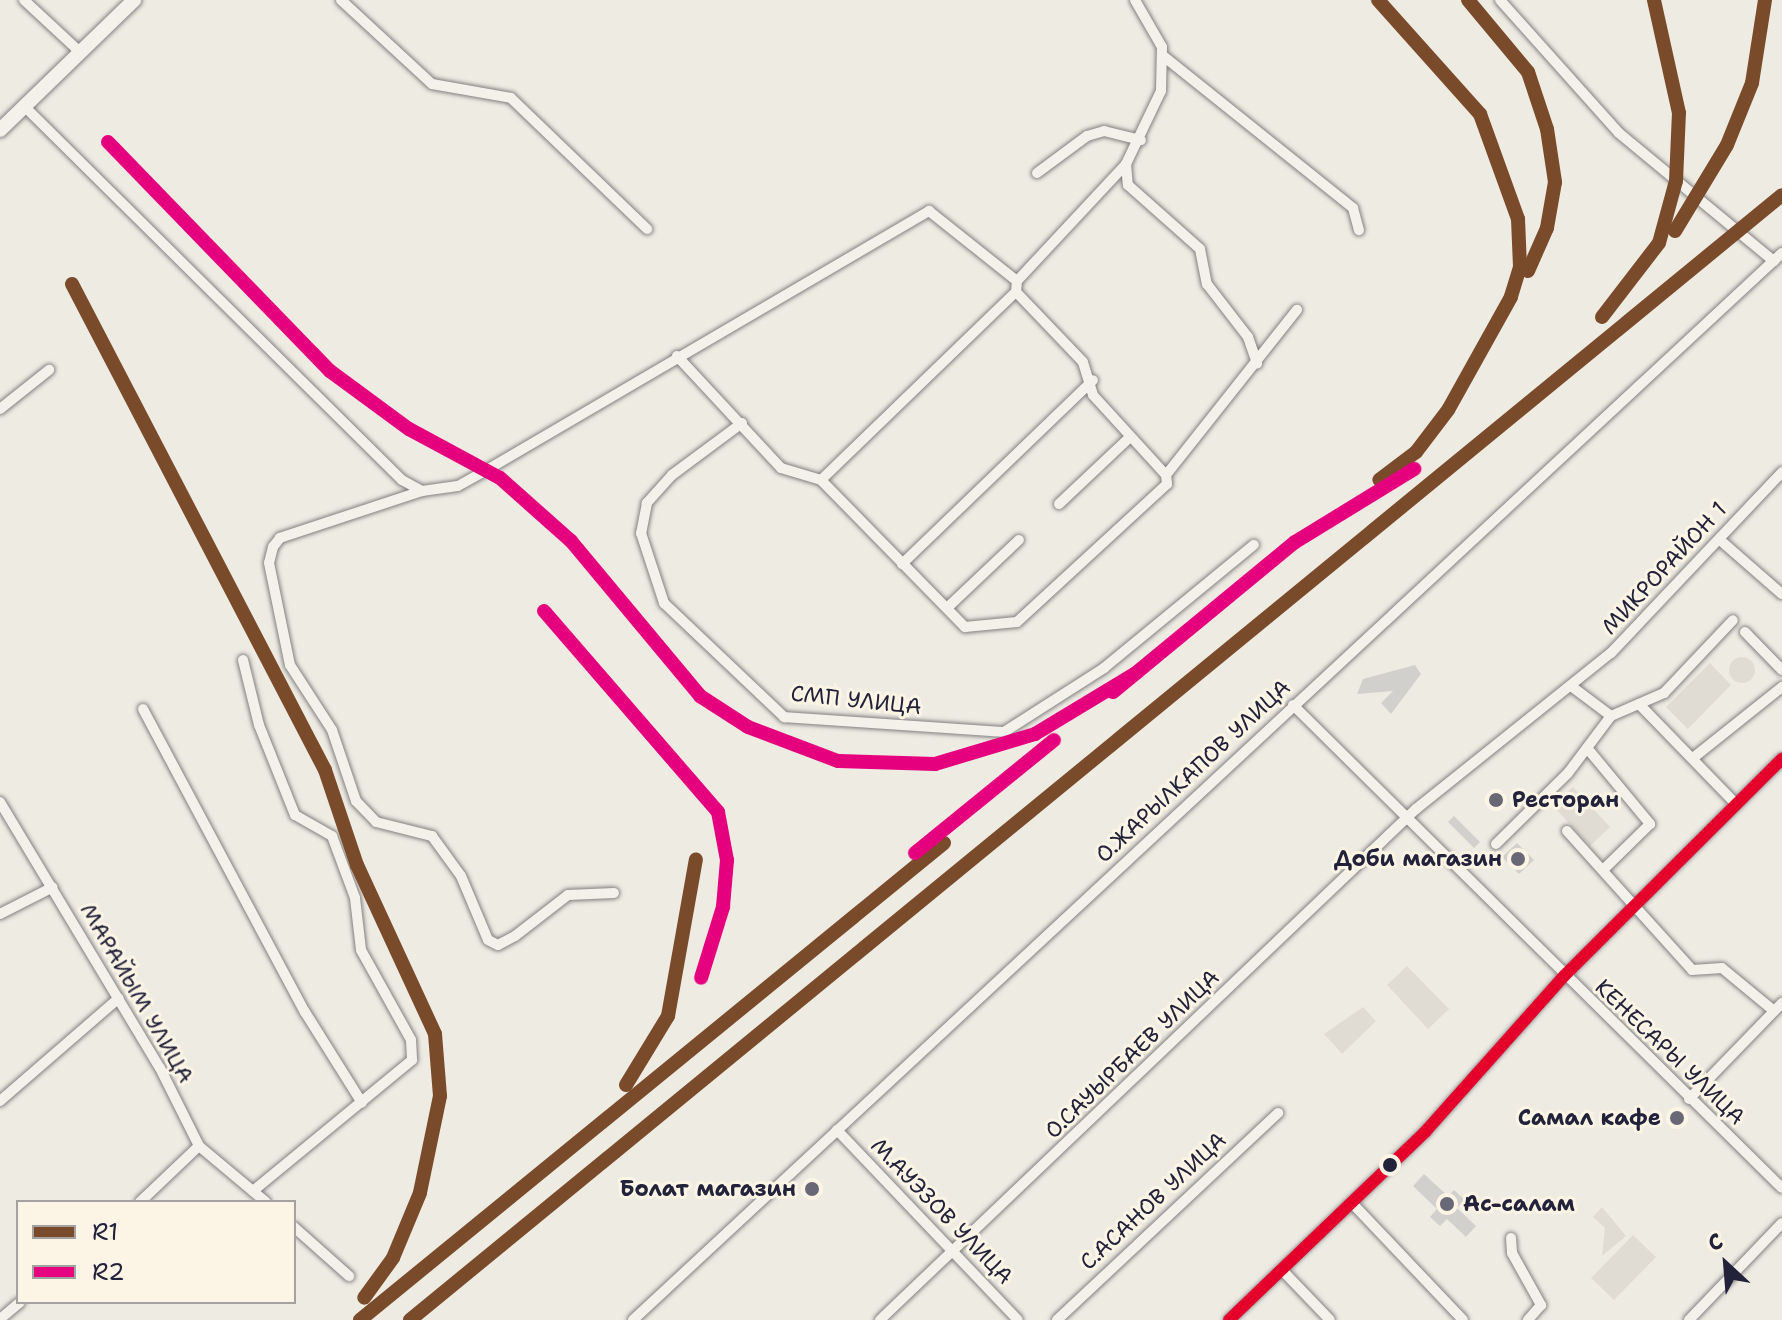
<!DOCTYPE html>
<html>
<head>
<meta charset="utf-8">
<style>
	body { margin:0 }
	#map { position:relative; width:1782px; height:1320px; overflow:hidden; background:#eeebe3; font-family:"Shantell Sans",sans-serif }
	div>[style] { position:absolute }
	.green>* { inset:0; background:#e0dcd3 }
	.round { border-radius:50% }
	.building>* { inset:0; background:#d2d0cc }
	.roads { filter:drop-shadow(0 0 2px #828182) drop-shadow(0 0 2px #828182) }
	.street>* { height:10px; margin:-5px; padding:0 5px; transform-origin:5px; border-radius:5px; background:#f4f1eb }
	.secondary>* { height:14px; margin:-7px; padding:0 7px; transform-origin:7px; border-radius:7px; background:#f4f1eb }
	.bus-1>* { height:12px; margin:-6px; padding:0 6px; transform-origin:6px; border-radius:6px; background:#e4002b }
	.rail-1>* { height:14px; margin:-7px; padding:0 7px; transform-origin:7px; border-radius:7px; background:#7a4b2a }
	.rail-2>* { height:14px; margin:-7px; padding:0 7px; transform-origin:7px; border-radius:7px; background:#e5007d }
	.dots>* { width:22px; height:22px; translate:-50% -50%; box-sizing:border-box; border:4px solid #fcf5e5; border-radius:50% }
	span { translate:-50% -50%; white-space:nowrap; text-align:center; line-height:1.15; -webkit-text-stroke:6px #fcf5e5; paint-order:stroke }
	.street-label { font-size:22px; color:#22223b }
	.poi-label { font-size:22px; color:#22223b; font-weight:700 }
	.left { translate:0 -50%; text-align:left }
	.right { translate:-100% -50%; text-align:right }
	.legend { position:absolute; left:16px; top:1200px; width:280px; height:104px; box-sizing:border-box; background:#fcf5e5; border:2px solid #a5a1a1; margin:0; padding:10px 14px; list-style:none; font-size:24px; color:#22223b }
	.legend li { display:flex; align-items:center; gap:16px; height:40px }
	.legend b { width:40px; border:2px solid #a5a1a1 }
	.north { position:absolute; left:1686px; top:1224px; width:80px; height:80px; -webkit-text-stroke:6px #fcf5e5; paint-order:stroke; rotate:334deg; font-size:22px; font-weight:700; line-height:32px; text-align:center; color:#22223b }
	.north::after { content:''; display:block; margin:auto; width:28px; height:36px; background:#22223b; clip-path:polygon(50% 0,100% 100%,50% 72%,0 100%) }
</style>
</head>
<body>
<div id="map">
	<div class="green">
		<i class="round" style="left:1729px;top:657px;width:26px;height:26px"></i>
		<i style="clip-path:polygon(1710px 663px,1731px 685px,1688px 729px,1666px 707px)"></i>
		<i style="clip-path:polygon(1573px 787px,1610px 827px,1590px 846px,1553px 806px)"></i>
		<i style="clip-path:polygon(1407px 966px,1449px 1009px,1428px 1029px,1387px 985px)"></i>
		<i style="clip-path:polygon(1363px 1007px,1376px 1021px,1342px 1054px,1324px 1034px)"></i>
		<i style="clip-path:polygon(1602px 1207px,1626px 1236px,1602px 1256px,1605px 1228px,1593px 1217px)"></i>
		<i style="clip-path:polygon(1633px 1235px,1656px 1257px,1614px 1300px,1591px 1278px)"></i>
	</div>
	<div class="building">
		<i style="clip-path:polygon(1415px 665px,1421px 674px,1391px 714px,1381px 703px,1393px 691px,1357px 694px,1363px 679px)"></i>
		<i style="clip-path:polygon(1454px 816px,1480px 842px,1474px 848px,1448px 822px)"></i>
		<i style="clip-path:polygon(1517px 843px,1534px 860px,1519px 874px,1502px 857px)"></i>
		<i style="clip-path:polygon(1424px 1174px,1448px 1196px,1454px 1190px,1465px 1200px,1457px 1208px,1476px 1226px,1466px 1237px,1447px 1219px,1440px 1226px,1430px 1217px,1437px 1209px,1413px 1186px)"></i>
	</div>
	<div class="roads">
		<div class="street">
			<i style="left:24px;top:0;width:76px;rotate:42.9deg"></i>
			<i style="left:341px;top:0;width:124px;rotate:42.7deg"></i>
			<i style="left:432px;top:84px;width:80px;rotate:10deg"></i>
			<i style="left:511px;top:98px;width:189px;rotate:43.9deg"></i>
			<i style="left:1500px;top:0;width:178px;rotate:48.2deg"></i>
			<i style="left:1619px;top:133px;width:201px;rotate:39.6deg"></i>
			<i style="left:1162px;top:55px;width:245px;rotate:38.7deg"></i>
			<i style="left:1353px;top:208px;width:23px;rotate:75deg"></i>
			<i style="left:24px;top:106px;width:532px;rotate:44.7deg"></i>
			<i style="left:402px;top:480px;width:23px;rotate:29deg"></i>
			<i style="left:422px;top:491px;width:36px;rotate:-8deg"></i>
			<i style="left:458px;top:486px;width:31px;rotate:-29deg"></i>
			<i style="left:485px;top:471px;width:515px;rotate:-30.35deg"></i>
			<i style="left:929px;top:211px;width:112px;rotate:38.5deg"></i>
			<i style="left:1126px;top:164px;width:21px;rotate:85deg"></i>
			<i style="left:1128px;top:185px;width:96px;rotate:41.6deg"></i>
			<i style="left:1200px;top:249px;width:36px;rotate:79deg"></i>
			<i style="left:1207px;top:284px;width:67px;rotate:52.3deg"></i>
			<i style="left:1248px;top:337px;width:28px;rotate:71deg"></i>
			<i style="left:1037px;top:173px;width:62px;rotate:-36.5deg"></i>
			<i style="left:1087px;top:136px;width:18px;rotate:-16deg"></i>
			<i style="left:1104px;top:131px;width:38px;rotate:14deg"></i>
			<i style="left:677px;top:356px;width:153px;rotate:47.1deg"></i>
			<i style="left:781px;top:468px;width:42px;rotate:16.7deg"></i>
			<i style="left:821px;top:480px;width:206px;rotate:45.6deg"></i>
			<i style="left:965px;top:627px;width:52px;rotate:-5.5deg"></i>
			<i style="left:1017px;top:622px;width:204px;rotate:-42.6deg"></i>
			<i style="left:1167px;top:484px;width:9px;rotate:-96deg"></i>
			<i style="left:1166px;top:475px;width:108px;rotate:-132.4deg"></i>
			<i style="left:1093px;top:395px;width:34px;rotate:-107deg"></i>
			<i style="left:1083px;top:362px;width:97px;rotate:-133.7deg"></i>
			<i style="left:0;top:409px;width:63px;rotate:-38.5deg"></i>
			<i style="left:742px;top:423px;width:87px;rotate:143.4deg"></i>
			<i style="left:672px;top:475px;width:38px;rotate:132deg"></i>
			<i style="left:647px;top:503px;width:31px;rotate:101deg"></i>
			<i style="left:641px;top:533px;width:74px;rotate:71.8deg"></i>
			<i style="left:664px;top:603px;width:166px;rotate:43.5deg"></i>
			<i style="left:784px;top:717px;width:221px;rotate:3.9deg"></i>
			<i style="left:1004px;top:732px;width:119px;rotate:-32.6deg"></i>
			<i style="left:1104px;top:668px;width:194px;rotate:-39.4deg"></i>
			<i style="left:1166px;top:475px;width:211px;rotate:-51.6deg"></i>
			<i style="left:821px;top:480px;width:271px;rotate:-44deg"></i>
			<i style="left:1016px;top:292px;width:11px;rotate:-85deg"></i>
			<i style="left:1017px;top:281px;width:160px;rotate:-47deg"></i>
			<i style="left:1126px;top:164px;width:81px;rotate:-64.4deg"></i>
			<i style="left:1161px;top:91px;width:44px;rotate:-88.7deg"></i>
			<i style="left:1162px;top:47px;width:54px;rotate:-119.9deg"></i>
			<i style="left:422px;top:491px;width:150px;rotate:161.7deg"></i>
			<i style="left:280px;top:538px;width:11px;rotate:128deg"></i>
			<i style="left:273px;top:547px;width:16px;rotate:104deg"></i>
			<i style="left:269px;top:563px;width:104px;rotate:78.4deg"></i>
			<i style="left:290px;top:665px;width:77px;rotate:57.1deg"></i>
			<i style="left:332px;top:730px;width:75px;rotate:71.3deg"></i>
			<i style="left:356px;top:801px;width:29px;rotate:46deg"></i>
			<i style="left:376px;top:822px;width:58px;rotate:14deg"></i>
			<i style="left:432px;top:836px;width:49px;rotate:54.1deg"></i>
			<i style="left:461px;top:876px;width:69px;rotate:67.1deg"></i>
			<i style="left:488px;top:940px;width:11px;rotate:27deg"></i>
			<i style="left:498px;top:945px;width:19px;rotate:-28deg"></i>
			<i style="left:515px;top:936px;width:67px;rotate:-37.7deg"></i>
			<i style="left:568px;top:895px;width:46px;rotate:-2.5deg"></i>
			<i style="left:1059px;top:504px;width:96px;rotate:-43.3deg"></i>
			<i style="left:1720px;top:540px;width:82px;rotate:41.1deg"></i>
			<i style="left:902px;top:564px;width:265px;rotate:-43.9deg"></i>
			<i style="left:947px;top:608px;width:99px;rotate:-43.4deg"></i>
			<i style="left:1745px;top:632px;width:53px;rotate:45.8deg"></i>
			<i style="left:243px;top:660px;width:67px;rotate:76.2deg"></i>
			<i style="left:259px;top:725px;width:97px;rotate:68.2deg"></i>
			<i style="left:295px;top:815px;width:43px;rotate:29.6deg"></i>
			<i style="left:332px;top:836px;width:66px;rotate:69.6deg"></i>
			<i style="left:355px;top:898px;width:52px;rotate:83.4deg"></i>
			<i style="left:361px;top:950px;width:103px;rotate:60.9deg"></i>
			<i style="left:411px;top:1040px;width:20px;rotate:87deg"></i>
			<i style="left:412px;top:1060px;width:206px;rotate:140.5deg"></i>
			<i style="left:1639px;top:704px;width:139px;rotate:45.9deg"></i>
			<i style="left:1293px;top:705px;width:687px;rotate:44.65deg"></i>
			<i style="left:143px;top:709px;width:344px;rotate:61.9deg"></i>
			<i style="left:305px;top:1012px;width:107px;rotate:57.9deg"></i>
			<i style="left:1611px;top:716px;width:58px;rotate:-23.5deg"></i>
			<i style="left:1664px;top:693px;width:100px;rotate:-46.6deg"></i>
			<i style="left:1587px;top:748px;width:99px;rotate:50.3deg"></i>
			<i style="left:1650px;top:824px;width:66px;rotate:135.6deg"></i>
			<i style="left:1693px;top:758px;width:114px;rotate:-38.6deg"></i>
			<i style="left:0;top:802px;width:310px;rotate:59deg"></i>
			<i style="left:160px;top:1068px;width:87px;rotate:63.4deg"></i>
			<i style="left:199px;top:1146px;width:87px;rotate:39.9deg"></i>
			<i style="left:1567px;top:831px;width:187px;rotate:48deg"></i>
			<i style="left:1692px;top:970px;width:30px;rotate:-4deg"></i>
			<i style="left:1722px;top:968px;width:67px;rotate:39.6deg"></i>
			<i style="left:1496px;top:844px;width:101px;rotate:-44.6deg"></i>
			<i style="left:1568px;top:773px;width:71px;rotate:-53deg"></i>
			<i style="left:1611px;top:716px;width:50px;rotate:-143.1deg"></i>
			<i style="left:0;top:914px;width:59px;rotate:-27deg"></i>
			<i style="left:1689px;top:1099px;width:134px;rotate:-45.9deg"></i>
			<i style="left:0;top:1101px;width:157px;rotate:-40.9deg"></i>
			<i style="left:837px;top:1130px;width:262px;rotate:46.4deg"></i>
			<i style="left:140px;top:1202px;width:81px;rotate:-43.5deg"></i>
			<i style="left:1352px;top:1203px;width:161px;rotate:46.5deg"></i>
			<i style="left:294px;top:1227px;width:74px;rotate:41.7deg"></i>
			<i style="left:1511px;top:1238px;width:15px;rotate:86deg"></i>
			<i style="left:1512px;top:1253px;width:60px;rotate:60.9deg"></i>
			<i style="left:1541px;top:1305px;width:20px;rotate:131deg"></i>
			<i style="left:1282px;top:1270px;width:69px;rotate:46.2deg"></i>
			<i style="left:0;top:1319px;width:26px;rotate:-40deg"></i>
			<i style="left:633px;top:1320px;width:1568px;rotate:-42.88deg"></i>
			<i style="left:880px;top:1320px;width:741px;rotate:-43.63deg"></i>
			<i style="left:1416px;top:809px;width:250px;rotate:-38.7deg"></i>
			<i style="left:1611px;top:653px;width:249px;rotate:-46.6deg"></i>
			<i style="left:1057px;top:1320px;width:303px;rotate:-43.1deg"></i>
			<i style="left:1229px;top:1320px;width:272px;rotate:-43.8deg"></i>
			<i style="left:1425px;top:1132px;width:209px;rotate:-48.3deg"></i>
			<i style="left:1564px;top:976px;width:308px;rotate:-44.9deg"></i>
			<i style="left:1689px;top:1320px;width:134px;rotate:-46.2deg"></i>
		</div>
		<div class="secondary">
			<i style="left:0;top:130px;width:187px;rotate:-44.1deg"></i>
		</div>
	</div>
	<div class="bus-1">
		<i style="left:1229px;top:1320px;width:272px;rotate:-43.8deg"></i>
		<i style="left:1425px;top:1132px;width:209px;rotate:-48.3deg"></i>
		<i style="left:1564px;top:976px;width:308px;rotate:-44.9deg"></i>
	</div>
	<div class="rail-1">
		<i style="left:1378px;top:0;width:153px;rotate:48.2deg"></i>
		<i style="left:1480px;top:114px;width:112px;rotate:70.1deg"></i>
		<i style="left:1518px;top:219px;width:48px;rotate:87.6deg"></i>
		<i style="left:1520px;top:267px;width:31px;rotate:107deg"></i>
		<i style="left:1511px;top:297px;width:129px;rotate:119.1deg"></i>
		<i style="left:1448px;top:410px;width:53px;rotate:127.3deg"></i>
		<i style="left:1416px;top:452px;width:46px;rotate:142.9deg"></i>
		<i style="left:1468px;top:0;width:94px;rotate:50.2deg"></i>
		<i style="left:1528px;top:72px;width:60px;rotate:71.6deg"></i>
		<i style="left:1547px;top:129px;width:54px;rotate:81.4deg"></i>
		<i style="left:1555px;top:182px;width:47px;rotate:99.9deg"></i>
		<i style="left:1547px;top:228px;width:47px;rotate:113.8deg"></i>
		<i style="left:1675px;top:231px;width:100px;rotate:-58.8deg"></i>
		<i style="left:1727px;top:145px;width:67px;rotate:-68deg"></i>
		<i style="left:1752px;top:83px;width:84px;rotate:-81.1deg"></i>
		<i style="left:72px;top:284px;width:548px;rotate:62.5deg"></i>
		<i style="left:325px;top:770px;width:100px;rotate:71.4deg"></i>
		<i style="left:357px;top:865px;width:186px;rotate:65.2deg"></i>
		<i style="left:435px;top:1034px;width:62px;rotate:85.4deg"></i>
		<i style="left:440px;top:1096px;width:99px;rotate:101.7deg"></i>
		<i style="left:420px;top:1193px;width:70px;rotate:112.6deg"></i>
		<i style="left:393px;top:1258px;width:49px;rotate:125.9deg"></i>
		<i style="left:1602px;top:317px;width:93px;rotate:-52.4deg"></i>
		<i style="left:1659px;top:243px;width:64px;rotate:-74.7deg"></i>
		<i style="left:1676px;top:181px;width:68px;rotate:-87.5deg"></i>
		<i style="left:1679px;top:113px;width:116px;rotate:-102.5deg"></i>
		<i style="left:626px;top:1085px;width:81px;rotate:-58.7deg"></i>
		<i style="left:668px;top:1016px;width:159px;rotate:-79.9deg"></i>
		<i style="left:360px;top:1320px;width:754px;rotate:-39.24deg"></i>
		<i style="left:410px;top:1320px;width:1774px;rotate:-39.35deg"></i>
	</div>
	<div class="rail-2">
		<i style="left:108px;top:142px;width:319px;rotate:45.9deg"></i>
		<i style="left:330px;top:371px;width:98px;rotate:36.3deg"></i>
		<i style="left:409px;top:429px;width:103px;rotate:28.3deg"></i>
		<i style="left:500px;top:478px;width:95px;rotate:41.6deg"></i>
		<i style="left:571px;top:541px;width:202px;rotate:50.2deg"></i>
		<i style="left:700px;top:696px;width:57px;rotate:32.9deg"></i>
		<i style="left:748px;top:727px;width:96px;rotate:20.7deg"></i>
		<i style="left:838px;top:761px;width:97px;rotate:1.8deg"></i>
		<i style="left:935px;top:764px;width:104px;rotate:-16.7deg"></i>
		<i style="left:1035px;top:734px;width:118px;rotate:-31.1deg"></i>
		<i style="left:544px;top:611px;width:266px;rotate:49.1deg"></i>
		<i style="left:718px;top:812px;width:49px;rotate:79.4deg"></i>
		<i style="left:727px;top:860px;width:47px;rotate:94.9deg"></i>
		<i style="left:723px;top:907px;width:74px;rotate:107.2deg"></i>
		<i style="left:1113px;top:692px;width:236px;rotate:-39.5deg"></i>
		<i style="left:1295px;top:542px;width:140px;rotate:-31.5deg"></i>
		<i style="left:915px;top:853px;width:179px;rotate:-39.1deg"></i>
	</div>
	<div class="dots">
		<i style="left:1496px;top:800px;background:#696876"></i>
		<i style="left:1518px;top:859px;background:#696876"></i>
		<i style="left:1677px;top:1118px;background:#696876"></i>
		<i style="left:1390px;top:1165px;background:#22223b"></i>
		<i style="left:812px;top:1189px;background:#696876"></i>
		<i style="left:1447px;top:1204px;background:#696876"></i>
	</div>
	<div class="street-label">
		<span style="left:1664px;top:568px;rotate:-47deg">МИКРОРАЙОН 1</span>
		<span style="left:856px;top:700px;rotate:6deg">СМП УЛИЦА</span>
		<span style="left:1193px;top:771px;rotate:-43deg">О.ЖАРЫЛКАПОВ УЛИЦА</span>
		<span style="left:137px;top:993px;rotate:60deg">МАРАЙЫМ УЛИЦА</span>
		<span style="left:1670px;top:1052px;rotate:44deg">КЕНЕСАРЫ УЛИЦА</span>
		<span style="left:1132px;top:1054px;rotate:-44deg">О.САУЫРБАЕВ УЛИЦА</span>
		<span style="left:1153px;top:1201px;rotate:-43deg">С.АСАНОВ УЛИЦА</span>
		<span style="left:942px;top:1211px;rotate:46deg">М.АУЭЗОВ УЛИЦА</span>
	</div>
	<div class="poi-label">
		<span class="left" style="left:1512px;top:800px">Ресторан</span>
		<span class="right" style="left:1502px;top:859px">Доби магазин</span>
		<span class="right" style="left:1661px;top:1118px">Самал кафе</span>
		<span class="right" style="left:796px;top:1189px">Болат магазин</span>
		<span class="left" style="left:1463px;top:1204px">Ас-салам</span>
	</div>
	<ul class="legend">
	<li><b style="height:10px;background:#7a4b2a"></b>R1</li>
	<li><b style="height:10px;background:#e5007d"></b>R2</li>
	</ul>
	<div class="north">С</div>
</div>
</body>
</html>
